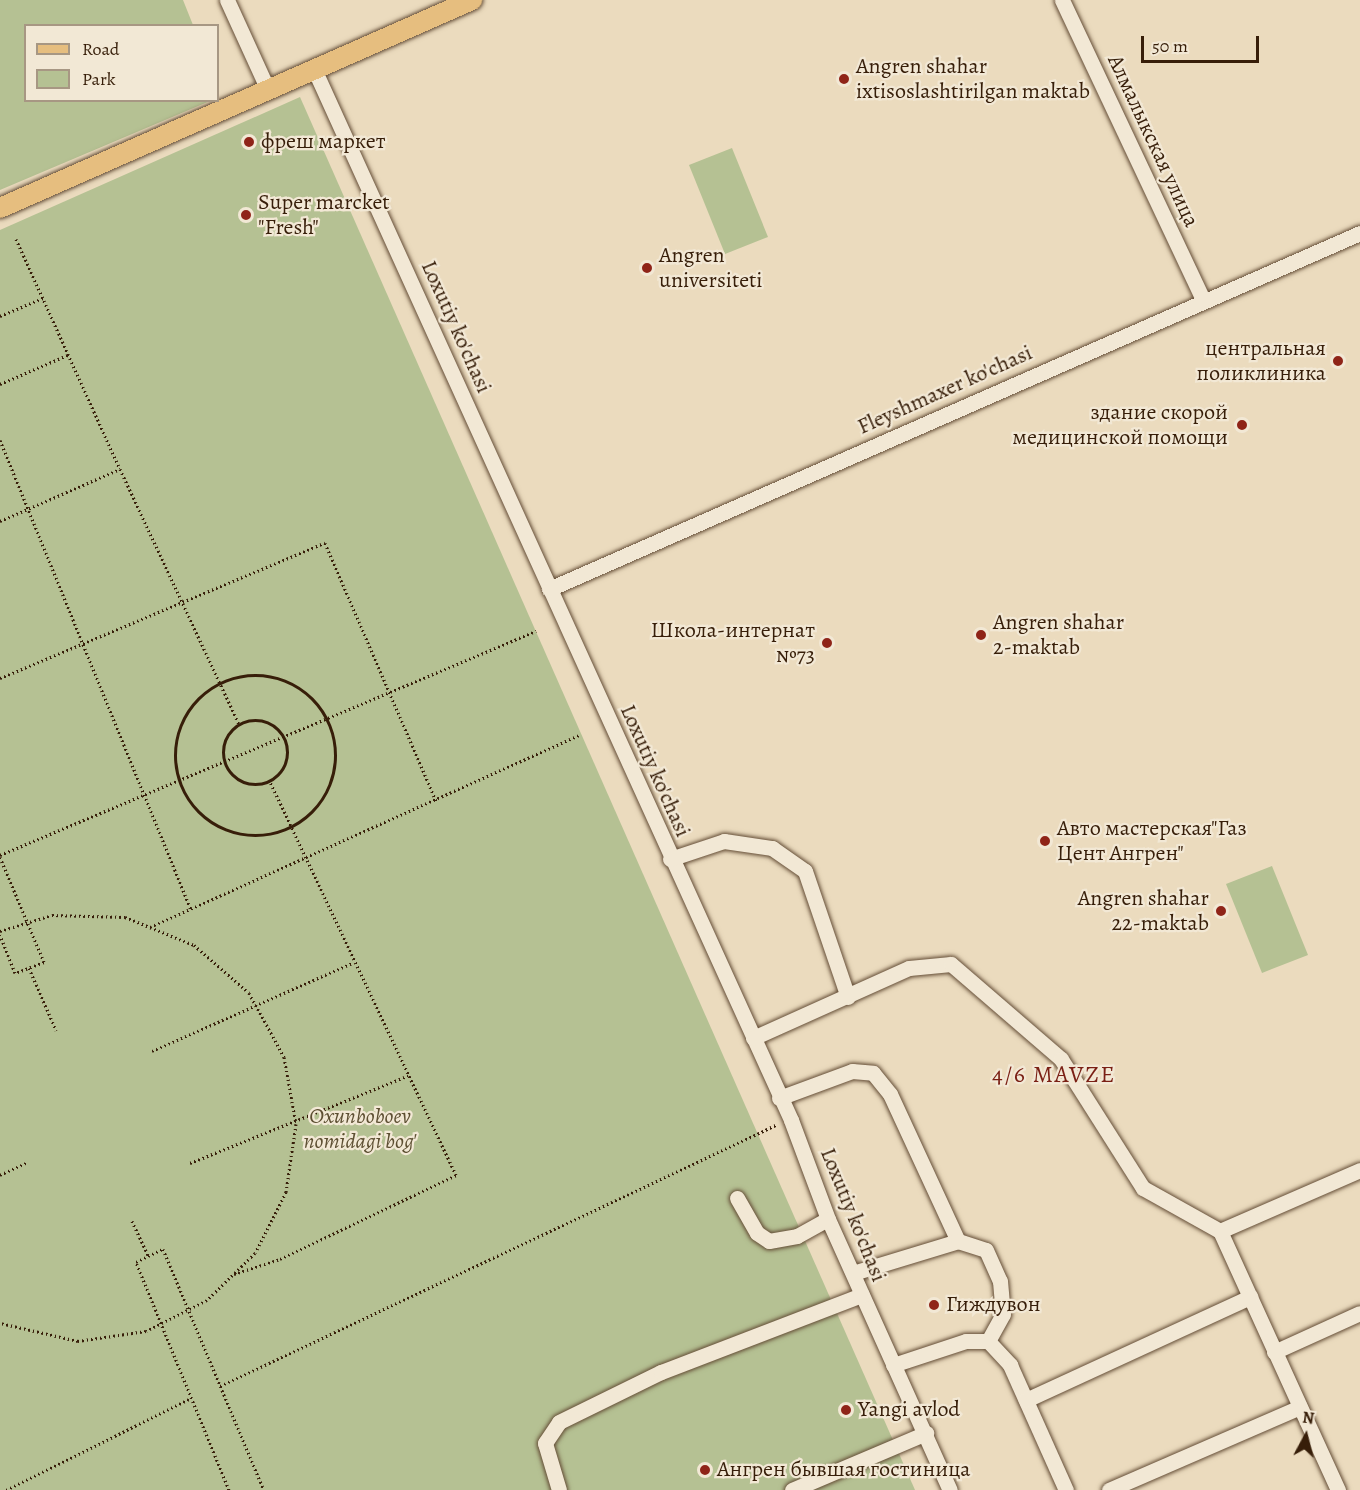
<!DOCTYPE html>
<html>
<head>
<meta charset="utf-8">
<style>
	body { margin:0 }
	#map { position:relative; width:1360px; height:1490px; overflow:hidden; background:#ebdbbe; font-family:Alegreya,serif }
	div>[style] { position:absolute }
	.green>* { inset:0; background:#b5c193 }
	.path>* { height:3px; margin-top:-1.5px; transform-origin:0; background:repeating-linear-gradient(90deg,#371e09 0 1.5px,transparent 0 4.5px) }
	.path>.ring { margin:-1.5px; padding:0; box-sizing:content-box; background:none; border:3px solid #371e09; border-radius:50% }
	.roads { filter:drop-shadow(0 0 2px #644d36) drop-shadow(0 0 2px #644d36) }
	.minor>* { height:15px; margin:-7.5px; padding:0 7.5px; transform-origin:7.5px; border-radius:7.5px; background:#f2e8d5 }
	.major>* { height:20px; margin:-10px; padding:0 10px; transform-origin:10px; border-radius:10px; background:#e6be7f }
	.dots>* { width:16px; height:16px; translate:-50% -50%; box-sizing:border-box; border:3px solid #f2e8d5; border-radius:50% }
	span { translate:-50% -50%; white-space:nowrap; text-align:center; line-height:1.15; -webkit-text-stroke:4.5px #f2e8d5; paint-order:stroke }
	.poi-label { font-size:22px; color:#371e09 }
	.left { translate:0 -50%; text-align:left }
	.right { translate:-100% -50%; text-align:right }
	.street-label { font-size:22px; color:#371e09 }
	.park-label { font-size:22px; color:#5d4f32; font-style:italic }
	.neighbourhood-label { font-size:24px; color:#7a1f14; letter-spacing:1.5px }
	.legend { position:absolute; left:24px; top:24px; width:195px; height:78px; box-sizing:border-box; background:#f2e8d5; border:2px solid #a79783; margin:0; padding:8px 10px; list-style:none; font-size:18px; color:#371e09 }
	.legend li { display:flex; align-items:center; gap:12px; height:30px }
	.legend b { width:30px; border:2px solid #a79783 }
	.north { position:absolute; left:1276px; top:1406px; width:60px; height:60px; -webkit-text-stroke:4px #f2e8d5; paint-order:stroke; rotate:7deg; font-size:16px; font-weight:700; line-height:24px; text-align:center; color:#371e09 }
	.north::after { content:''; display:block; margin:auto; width:21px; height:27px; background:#371e09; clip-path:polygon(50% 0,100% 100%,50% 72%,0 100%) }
	.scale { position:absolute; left:1141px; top:36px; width:118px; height:27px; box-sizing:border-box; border:3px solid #371e09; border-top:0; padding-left:8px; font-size:18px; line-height:21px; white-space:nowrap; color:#371e09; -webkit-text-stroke:4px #f2e8d5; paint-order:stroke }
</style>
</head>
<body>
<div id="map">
	<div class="green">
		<i style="clip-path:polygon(0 0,183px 0,193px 25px,26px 26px,26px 100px,210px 101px,0 190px)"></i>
		<i style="clip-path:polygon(300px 97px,915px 1490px,0 1490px,0 230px)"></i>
		<i style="clip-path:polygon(732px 148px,768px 237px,725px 254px,689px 165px)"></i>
		<i style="clip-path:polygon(1272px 866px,1308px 955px,1262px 973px,1226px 884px)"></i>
	</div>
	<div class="path">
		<i style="left:16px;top:239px;width:252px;rotate:65.7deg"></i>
		<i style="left:0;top:316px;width:47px;rotate:-22.7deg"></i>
		<i style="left:0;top:384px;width:74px;rotate:-23.1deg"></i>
		<i style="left:0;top:440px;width:507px;rotate:67.88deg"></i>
		<i style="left:0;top:521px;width:131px;rotate:-23.4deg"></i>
		<i style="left:120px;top:469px;width:281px;rotate:65deg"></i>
		<i class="ring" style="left:175px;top:675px;width:157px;height:157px"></i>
		<i style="left:0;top:678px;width:352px;rotate:-22.6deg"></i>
		<i style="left:325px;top:543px;width:281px;rotate:66.7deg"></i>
		<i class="ring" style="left:223px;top:720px;width:61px;height:61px"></i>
		<i style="left:0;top:855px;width:581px;rotate:-22.68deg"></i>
		<i style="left:0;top:857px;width:114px;rotate:67.3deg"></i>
		<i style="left:44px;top:962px;width:31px;rotate:159deg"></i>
		<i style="left:15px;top:973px;width:41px;rotate:-111.5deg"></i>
		<i style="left:150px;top:927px;width:472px;rotate:-24.1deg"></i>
		<i style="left:0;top:931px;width:54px;rotate:-17.1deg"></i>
		<i style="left:52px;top:915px;width:73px;rotate:1.6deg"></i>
		<i style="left:125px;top:917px;width:74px;rotate:22.1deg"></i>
		<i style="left:194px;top:945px;width:73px;rotate:41.1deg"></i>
		<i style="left:249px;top:993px;width:73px;rotate:61.3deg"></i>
		<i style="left:284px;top:1057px;width:68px;rotate:79.8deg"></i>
		<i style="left:296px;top:1124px;width:69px;rotate:98.4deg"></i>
		<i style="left:286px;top:1192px;width:68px;rotate:116.9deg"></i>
		<i style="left:255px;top:1253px;width:67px;rotate:135.6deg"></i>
		<i style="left:207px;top:1300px;width:68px;rotate:153.1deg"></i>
		<i style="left:146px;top:1331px;width:69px;rotate:171.6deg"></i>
		<i style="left:78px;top:1341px;width:80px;rotate:-167deg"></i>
		<i style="left:29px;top:968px;width:68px;rotate:66.5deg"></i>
		<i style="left:152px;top:1051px;width:219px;rotate:-23.7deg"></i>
		<i style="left:190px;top:1163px;width:235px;rotate:-21.8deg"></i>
		<i style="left:0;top:1175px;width:29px;rotate:-25deg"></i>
		<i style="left:132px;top:1221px;width:38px;rotate:65deg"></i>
		<i style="left:234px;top:1274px;width:48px;rotate:-18.1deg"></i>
		<i style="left:280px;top:1259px;width:195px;rotate:-25.5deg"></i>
		<i style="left:456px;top:1175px;width:436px;rotate:-115.3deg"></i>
		<i style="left:220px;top:1386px;width:616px;rotate:-25.15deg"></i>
		<i style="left:6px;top:1490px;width:207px;rotate:-26.4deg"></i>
		<i style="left:229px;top:1490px;width:246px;rotate:-112.2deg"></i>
		<i style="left:136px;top:1262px;width:30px;rotate:-26deg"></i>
		<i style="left:163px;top:1249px;width:261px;rotate:67.3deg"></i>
	</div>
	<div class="roads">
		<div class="minor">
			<i style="left:227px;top:0;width:99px;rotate:65.5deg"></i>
			<i style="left:1062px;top:0;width:331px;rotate:64.8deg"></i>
			<i style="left:315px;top:71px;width:1152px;rotate:65.59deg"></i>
			<i style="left:791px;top:1120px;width:106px;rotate:69.5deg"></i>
			<i style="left:828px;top:1219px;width:297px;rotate:65.8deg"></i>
			<i style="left:549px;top:589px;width:886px;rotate:-23.7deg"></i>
			<i style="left:670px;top:859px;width:57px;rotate:-18.4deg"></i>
			<i style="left:724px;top:841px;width:49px;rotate:8.3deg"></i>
			<i style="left:772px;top:848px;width:40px;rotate:34.9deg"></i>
			<i style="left:805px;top:871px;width:133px;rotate:71.2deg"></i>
			<i style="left:753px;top:1038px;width:171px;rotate:-24.2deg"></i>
			<i style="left:909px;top:968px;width:42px;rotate:-5.4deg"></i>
			<i style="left:951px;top:964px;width:145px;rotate:40.8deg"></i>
			<i style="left:1061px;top:1059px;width:153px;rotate:57.6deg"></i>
			<i style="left:1143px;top:1188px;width:88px;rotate:29.2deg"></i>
			<i style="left:1220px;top:1231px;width:285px;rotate:65.5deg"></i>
			<i style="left:779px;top:1098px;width:78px;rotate:-20.3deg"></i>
			<i style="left:852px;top:1071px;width:21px;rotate:5deg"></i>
			<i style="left:873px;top:1073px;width:27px;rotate:51deg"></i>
			<i style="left:890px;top:1094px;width:162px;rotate:65.2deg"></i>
			<i style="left:737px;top:1198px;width:40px;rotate:60.3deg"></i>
			<i style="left:757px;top:1233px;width:14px;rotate:34deg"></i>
			<i style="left:769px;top:1241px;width:28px;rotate:-10deg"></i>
			<i style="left:797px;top:1236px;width:35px;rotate:-29deg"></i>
			<i style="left:1220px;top:1231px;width:153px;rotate:-23.5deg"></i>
			<i style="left:853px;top:1273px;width:110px;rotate:-16.9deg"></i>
			<i style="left:958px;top:1241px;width:29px;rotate:18deg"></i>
			<i style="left:986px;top:1250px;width:34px;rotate:66deg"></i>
			<i style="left:1000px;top:1281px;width:33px;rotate:85deg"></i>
			<i style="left:1003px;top:1314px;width:31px;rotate:119deg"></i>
			<i style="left:1274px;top:1352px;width:94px;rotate:-24.4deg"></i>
			<i style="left:893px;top:1365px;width:77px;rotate:-18.2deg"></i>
			<i style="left:966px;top:1341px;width:22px"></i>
			<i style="left:988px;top:1341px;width:33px;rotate:47deg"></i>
			<i style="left:1010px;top:1365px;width:137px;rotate:65.9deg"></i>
			<i style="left:1026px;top:1400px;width:247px;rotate:-24.7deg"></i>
			<i style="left:559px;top:1490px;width:49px;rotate:-106.6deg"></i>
			<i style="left:545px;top:1443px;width:25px;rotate:-56deg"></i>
			<i style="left:559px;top:1422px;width:114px;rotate:-26.1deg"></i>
			<i style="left:661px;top:1372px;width:215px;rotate:-21deg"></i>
			<i style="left:792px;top:1490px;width:146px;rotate:-23deg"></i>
			<i style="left:1109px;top:1490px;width:208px;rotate:-23.5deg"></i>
		</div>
		<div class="major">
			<i style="left:0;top:208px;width:516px;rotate:-23.78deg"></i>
		</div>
	</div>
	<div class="dots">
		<i style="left:844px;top:79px;background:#8f2418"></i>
		<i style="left:249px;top:142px;background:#8f2418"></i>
		<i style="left:246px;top:215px;background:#8f2418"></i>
		<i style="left:647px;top:268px;background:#8f2418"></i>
		<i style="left:1338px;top:361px;background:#8f2418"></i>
		<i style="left:1242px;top:425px;background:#8f2418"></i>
		<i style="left:981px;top:635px;background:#8f2418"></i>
		<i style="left:827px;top:643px;background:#8f2418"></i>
		<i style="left:1045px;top:841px;background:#8f2418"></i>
		<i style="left:1221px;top:911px;background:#8f2418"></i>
		<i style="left:934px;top:1305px;background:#8f2418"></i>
		<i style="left:846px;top:1410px;background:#8f2418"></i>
		<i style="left:705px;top:1470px;background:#8f2418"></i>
	</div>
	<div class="poi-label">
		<span class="left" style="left:856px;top:79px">Angren shahar<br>ixtisoslashtirilgan maktab</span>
		<span class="left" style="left:261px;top:142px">фреш маркет</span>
		<span class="left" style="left:258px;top:215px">Super marcket<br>"Fresh"</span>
		<span class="left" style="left:659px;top:268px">Angren<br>universiteti</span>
		<span class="right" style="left:1326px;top:361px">центральная<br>поликлиника</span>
		<span class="right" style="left:1228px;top:425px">здание скорой<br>медицинской помощи</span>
		<span class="left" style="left:993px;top:635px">Angren shahar<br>2-maktab</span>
		<span class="right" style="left:815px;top:643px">Школа-интернат<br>№73</span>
		<span class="left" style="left:1057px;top:841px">Авто мастерская"Газ<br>Цент Ангрен"</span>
		<span class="right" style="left:1209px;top:911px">Angren shahar<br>22-maktab</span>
		<span class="left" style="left:946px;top:1305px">Гиждувон</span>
		<span class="left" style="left:858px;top:1410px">Yangi avlod</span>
		<span class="left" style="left:717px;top:1470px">Ангрен бывшая гостиница</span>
	</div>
	<div class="street-label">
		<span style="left:1153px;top:141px;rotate:65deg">Алмалыкская улица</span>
		<span style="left:456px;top:327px;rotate:66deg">Loxutiy ko'chasi</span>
		<span style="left:945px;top:390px;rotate:-24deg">Fleyshmaxer ko'chasi</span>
		<span style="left:655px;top:771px;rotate:66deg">Loxutiy ko'chasi</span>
		<span style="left:853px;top:1215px;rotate:68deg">Loxutiy ko'chasi</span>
	</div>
	<div class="park-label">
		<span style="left:360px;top:1129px">Oxunboboev<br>nomidagi bog'</span>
	</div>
	<div class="neighbourhood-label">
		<span style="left:1054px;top:1075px">4/6 MAVZE</span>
	</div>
	<ul class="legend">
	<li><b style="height:8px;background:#e6be7f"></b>Road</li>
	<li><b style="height:16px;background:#b5c193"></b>Park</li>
	</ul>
	<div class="north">N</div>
	<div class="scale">50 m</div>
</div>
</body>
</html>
